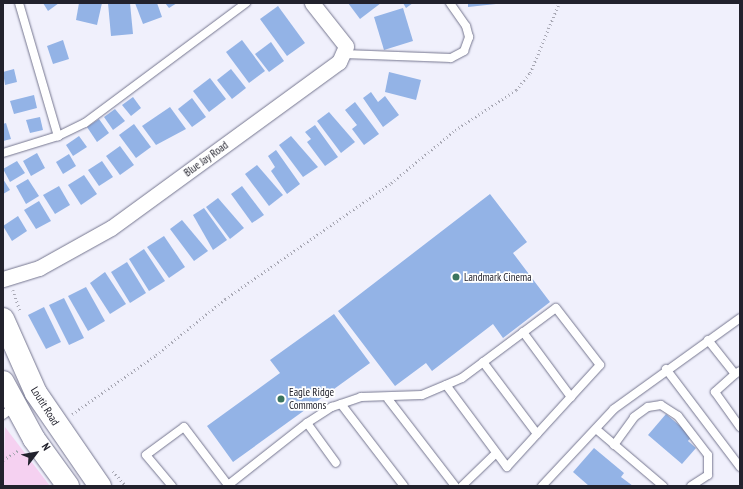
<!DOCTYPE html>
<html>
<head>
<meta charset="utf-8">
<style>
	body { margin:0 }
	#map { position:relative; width:743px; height:489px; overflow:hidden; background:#f0f0fc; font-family:"PT Sans Narrow",sans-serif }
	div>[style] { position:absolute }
	.green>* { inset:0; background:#f5d1f1 }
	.building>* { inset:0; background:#93b3e6 }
	.path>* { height:2.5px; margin-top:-1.25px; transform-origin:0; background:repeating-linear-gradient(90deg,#a8a8b4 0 1px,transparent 0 4px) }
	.roads { filter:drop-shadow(0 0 1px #75768f) drop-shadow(0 0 1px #75768f) }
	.lane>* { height:8px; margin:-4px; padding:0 4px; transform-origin:4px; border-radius:4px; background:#fff }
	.street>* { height:15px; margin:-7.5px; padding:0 7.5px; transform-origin:7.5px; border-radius:7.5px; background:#fff }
	.secondary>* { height:22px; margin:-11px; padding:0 11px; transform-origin:11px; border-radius:11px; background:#fff }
	.dots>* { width:11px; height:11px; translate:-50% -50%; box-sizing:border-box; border:2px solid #fff; border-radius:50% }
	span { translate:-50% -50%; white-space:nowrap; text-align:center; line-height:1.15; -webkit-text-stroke:3.5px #fff; paint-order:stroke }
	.street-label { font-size:11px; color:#22222d }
	.poi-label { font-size:11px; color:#22222d }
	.left { translate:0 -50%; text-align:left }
	.frame { position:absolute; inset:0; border:4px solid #22222d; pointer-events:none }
	.north { position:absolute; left:16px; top:433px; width:40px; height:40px; -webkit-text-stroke:3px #fff; paint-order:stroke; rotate:58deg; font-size:11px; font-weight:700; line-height:16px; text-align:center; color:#22222d }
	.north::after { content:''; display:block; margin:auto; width:14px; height:18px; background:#22222d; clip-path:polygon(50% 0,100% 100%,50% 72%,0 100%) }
</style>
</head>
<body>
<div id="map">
	<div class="green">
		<i style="clip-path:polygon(5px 427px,50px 486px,3px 486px)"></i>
	</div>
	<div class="building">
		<i style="clip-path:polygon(43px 3px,59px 3px,48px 11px)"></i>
		<i style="clip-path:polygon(79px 3px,102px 3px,97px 25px,76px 20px)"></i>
		<i style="clip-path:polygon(108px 3px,130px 3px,133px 34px,111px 36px)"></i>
		<i style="clip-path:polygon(135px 3px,157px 3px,162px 17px,143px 24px)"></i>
		<i style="clip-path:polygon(165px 3px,177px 3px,169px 8px)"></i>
		<i style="clip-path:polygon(348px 3px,381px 3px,360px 19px)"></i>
		<i style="clip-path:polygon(403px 3px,413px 3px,406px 8px)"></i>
		<i style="clip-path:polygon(468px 3px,496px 3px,496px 4px,468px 7px)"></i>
		<i style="clip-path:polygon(278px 6px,305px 43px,287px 56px,260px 19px)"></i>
		<i style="clip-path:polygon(403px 8px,413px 41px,384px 50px,374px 17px)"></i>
		<i style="clip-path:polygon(63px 40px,69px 59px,53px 64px,47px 46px)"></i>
		<i style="clip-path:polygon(242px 40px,265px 71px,249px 83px,226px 52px)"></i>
		<i style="clip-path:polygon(271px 42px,284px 61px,269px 72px,255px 54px)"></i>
		<i style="clip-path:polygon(14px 69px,17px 82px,5px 85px,3px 72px)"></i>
		<i style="clip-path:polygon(231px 69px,246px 88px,232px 99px,217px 80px)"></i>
		<i style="clip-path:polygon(389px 72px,421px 80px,416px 100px,385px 92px)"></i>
		<i style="clip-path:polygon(210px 78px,226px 99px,209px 112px,193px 91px)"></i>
		<i style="clip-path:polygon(371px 92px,378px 102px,385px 96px,399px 115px,383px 127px,363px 98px)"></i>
		<i style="clip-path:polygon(34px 95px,37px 108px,14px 114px,10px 101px)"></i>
		<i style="clip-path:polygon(133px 97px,141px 108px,131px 116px,122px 105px)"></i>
		<i style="clip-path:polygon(192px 98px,206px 117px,192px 127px,178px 109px)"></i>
		<i style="clip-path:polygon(355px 102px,379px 134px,364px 145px,352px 129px,357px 125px,345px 110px)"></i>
		<i style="clip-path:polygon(170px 107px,186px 129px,156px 145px,142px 126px)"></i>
		<i style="clip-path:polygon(115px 109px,125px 121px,113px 130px,104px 117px)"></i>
		<i style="clip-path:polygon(329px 112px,355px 142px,341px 153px,317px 121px)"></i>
		<i style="clip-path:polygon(40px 117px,43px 130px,30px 133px,26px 120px)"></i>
		<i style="clip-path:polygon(99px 119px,109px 133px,97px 142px,87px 127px)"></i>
		<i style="clip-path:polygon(6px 123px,11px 139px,3px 141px,3px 124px)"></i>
		<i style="clip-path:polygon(134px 124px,151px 147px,136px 158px,119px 135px)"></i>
		<i style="clip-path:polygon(315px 125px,338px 157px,325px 166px,307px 142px,311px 139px,305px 132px)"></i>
		<i style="clip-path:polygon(79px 136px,87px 147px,73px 156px,66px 145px)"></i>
		<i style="clip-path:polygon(291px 136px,318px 167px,303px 177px,279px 145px)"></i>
		<i style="clip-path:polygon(120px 146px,134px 165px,120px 175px,106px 156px)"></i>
		<i style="clip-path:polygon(276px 150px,300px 184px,287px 194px,271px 171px,275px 167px,268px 156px)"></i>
		<i style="clip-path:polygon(37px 153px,45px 168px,31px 176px,23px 161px)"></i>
		<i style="clip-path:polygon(69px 154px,76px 166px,63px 174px,56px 162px)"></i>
		<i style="clip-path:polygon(17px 161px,25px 173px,10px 182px,3px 169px)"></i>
		<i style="clip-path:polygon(102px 161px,113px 177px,99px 186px,88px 170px)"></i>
		<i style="clip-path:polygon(257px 165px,283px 195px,269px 206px,245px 174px)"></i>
		<i style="clip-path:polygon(84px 175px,97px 194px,81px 205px,68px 185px)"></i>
		<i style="clip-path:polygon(3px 179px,10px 190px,3px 194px)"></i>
		<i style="clip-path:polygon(28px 179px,39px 196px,26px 204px,16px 186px)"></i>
		<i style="clip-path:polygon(59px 186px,70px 205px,55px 214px,43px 195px)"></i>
		<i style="clip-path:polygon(242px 186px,264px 215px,252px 223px,231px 194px)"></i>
		<i style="clip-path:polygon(490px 194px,527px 242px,513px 253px,550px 302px,503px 338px,493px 324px,432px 371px,426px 363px,395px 386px,338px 311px)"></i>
		<i style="clip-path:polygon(218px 198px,244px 228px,230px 239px,206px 207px)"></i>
		<i style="clip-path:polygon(39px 201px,51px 221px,36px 229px,24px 210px)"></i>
		<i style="clip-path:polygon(204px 208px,227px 240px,213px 250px,193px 215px)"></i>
		<i style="clip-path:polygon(18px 216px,27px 231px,12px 241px,3px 226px)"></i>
		<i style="clip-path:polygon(182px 220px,208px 251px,194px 261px,170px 229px)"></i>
		<i style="clip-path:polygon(164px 236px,185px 267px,169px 278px,147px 247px)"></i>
		<i style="clip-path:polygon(144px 249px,165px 281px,149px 291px,129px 259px)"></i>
		<i style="clip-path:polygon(127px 262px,146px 293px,130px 303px,111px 272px)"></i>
		<i style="clip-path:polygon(105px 272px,126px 304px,110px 314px,90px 283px)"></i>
		<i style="clip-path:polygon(86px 287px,105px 321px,88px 331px,68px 296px)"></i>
		<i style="clip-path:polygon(64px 298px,84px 338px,69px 345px,49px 305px)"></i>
		<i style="clip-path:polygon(44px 307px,61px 342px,46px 349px,28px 315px)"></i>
		<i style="clip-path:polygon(334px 314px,370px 363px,233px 462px,207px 426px,280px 373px,270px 360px)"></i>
		<i style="clip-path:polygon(666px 414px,692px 436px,688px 441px,696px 448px,682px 464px,648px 435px)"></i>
		<i style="clip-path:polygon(594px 448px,624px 473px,621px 477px,633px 486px,589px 486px,573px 472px)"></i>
	</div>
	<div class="path">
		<i style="left:13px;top:290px;width:21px;rotate:71deg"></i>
		<i style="left:72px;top:414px;width:103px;rotate:-35.1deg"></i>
		<i style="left:156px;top:355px;width:89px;rotate:-39.1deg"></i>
		<i style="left:225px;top:299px;width:203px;rotate:-34.9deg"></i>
		<i style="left:391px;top:183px;width:83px;rotate:-39.6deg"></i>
		<i style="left:455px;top:130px;width:73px;rotate:-33.3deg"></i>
		<i style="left:516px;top:90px;width:22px;rotate:-51deg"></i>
		<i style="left:530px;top:73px;width:76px;rotate:-67.5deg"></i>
		<i style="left:3px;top:460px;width:19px;rotate:-32deg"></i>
		<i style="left:113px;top:471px;width:20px;rotate:49deg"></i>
	</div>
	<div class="roads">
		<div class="lane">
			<i style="left:19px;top:3px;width:139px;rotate:73.7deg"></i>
			<i style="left:344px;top:54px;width:107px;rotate:2.1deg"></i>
			<i style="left:451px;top:58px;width:15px;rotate:-28deg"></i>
			<i style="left:464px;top:51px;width:15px;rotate:-70deg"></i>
			<i style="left:469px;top:37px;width:11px;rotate:-105deg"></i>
			<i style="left:466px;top:26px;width:28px;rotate:-125deg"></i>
			<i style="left:3px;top:153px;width:58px;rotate:-17.2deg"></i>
			<i style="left:58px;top:136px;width:30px;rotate:-26deg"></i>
			<i style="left:85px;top:123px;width:201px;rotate:-36.7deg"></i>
			<i style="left:523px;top:332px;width:81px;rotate:53.6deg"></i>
			<i style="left:708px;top:340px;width:43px;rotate:51.5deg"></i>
			<i style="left:735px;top:374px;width:6px;rotate:-31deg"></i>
			<i style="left:483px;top:362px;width:90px;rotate:53.1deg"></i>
			<i style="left:666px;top:369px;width:123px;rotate:52.9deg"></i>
			<i style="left:735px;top:374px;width:27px;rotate:138deg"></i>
			<i style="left:715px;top:392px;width:43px;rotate:54.5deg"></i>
			<i style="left:388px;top:399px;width:110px;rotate:52.4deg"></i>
			<i style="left:341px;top:404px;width:103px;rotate:52.5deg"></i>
			<i style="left:3px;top:415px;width:15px;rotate:-37deg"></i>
			<i style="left:307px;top:423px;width:30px;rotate:-33deg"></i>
			<i style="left:332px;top:407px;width:31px;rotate:-19deg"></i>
			<i style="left:361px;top:397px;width:61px;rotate:-1.9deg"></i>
			<i style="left:422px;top:395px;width:26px;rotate:-23deg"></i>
			<i style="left:446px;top:385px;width:17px;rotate:-24deg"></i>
			<i style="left:462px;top:378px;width:117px;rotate:-36.7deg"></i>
			<i style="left:556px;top:308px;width:72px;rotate:52.3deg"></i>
			<i style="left:600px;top:365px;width:138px;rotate:132.4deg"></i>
			<i style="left:507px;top:467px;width:102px;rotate:-126.6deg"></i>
			<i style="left:596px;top:429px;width:88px;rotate:40.4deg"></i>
			<i style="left:614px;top:445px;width:34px;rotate:-54deg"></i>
			<i style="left:634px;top:417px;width:17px;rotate:-36deg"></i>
			<i style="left:648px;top:407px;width:13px;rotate:-9deg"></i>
			<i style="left:661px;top:405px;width:20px;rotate:33deg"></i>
			<i style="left:678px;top:416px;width:49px;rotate:52.4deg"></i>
			<i style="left:708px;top:455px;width:20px;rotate:90deg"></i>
			<i style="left:708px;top:475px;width:20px;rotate:147deg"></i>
			<i style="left:172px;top:486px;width:40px;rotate:-130deg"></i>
			<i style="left:146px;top:455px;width:47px;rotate:-36.4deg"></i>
			<i style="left:184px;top:427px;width:73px;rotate:52.8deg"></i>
			<i style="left:227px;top:486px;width:102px;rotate:-38.2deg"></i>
			<i style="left:307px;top:423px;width:49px;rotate:54.1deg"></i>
			<i style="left:462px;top:486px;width:47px;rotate:-44.1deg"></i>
			<i style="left:542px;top:486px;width:105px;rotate:-46.9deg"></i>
			<i style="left:614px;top:409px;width:155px;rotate:-35.8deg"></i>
		</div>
		<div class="street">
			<i style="left:3px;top:279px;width:38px;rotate:-17deg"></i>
			<i style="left:39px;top:268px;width:82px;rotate:-29.1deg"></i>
			<i style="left:111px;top:228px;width:282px;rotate:-36.1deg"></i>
			<i style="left:339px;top:62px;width:17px;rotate:-66deg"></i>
			<i style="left:346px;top:46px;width:55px;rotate:-128.3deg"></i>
		</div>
		<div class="secondary">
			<i style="left:3px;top:319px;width:81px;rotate:66deg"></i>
			<i style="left:36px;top:393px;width:113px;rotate:55.5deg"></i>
			<i style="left:3px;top:382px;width:65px;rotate:61.5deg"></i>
			<i style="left:34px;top:439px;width:58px;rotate:54.1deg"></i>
		</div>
	</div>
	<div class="dots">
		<i style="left:456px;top:277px;background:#3b755f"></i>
		<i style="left:281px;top:399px;background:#3b755f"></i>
	</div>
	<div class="street-label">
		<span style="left:206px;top:159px;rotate:-36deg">Blue Jay Road</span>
		<span style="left:45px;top:406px;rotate:58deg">Loutit Road</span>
	</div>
	<div class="poi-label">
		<span class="left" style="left:464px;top:277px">Landmark Cinema</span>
		<span class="left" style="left:289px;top:399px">Eagle Ridge<br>Commons</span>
	</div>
	<div class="frame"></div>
	<div class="north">N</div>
</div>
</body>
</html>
